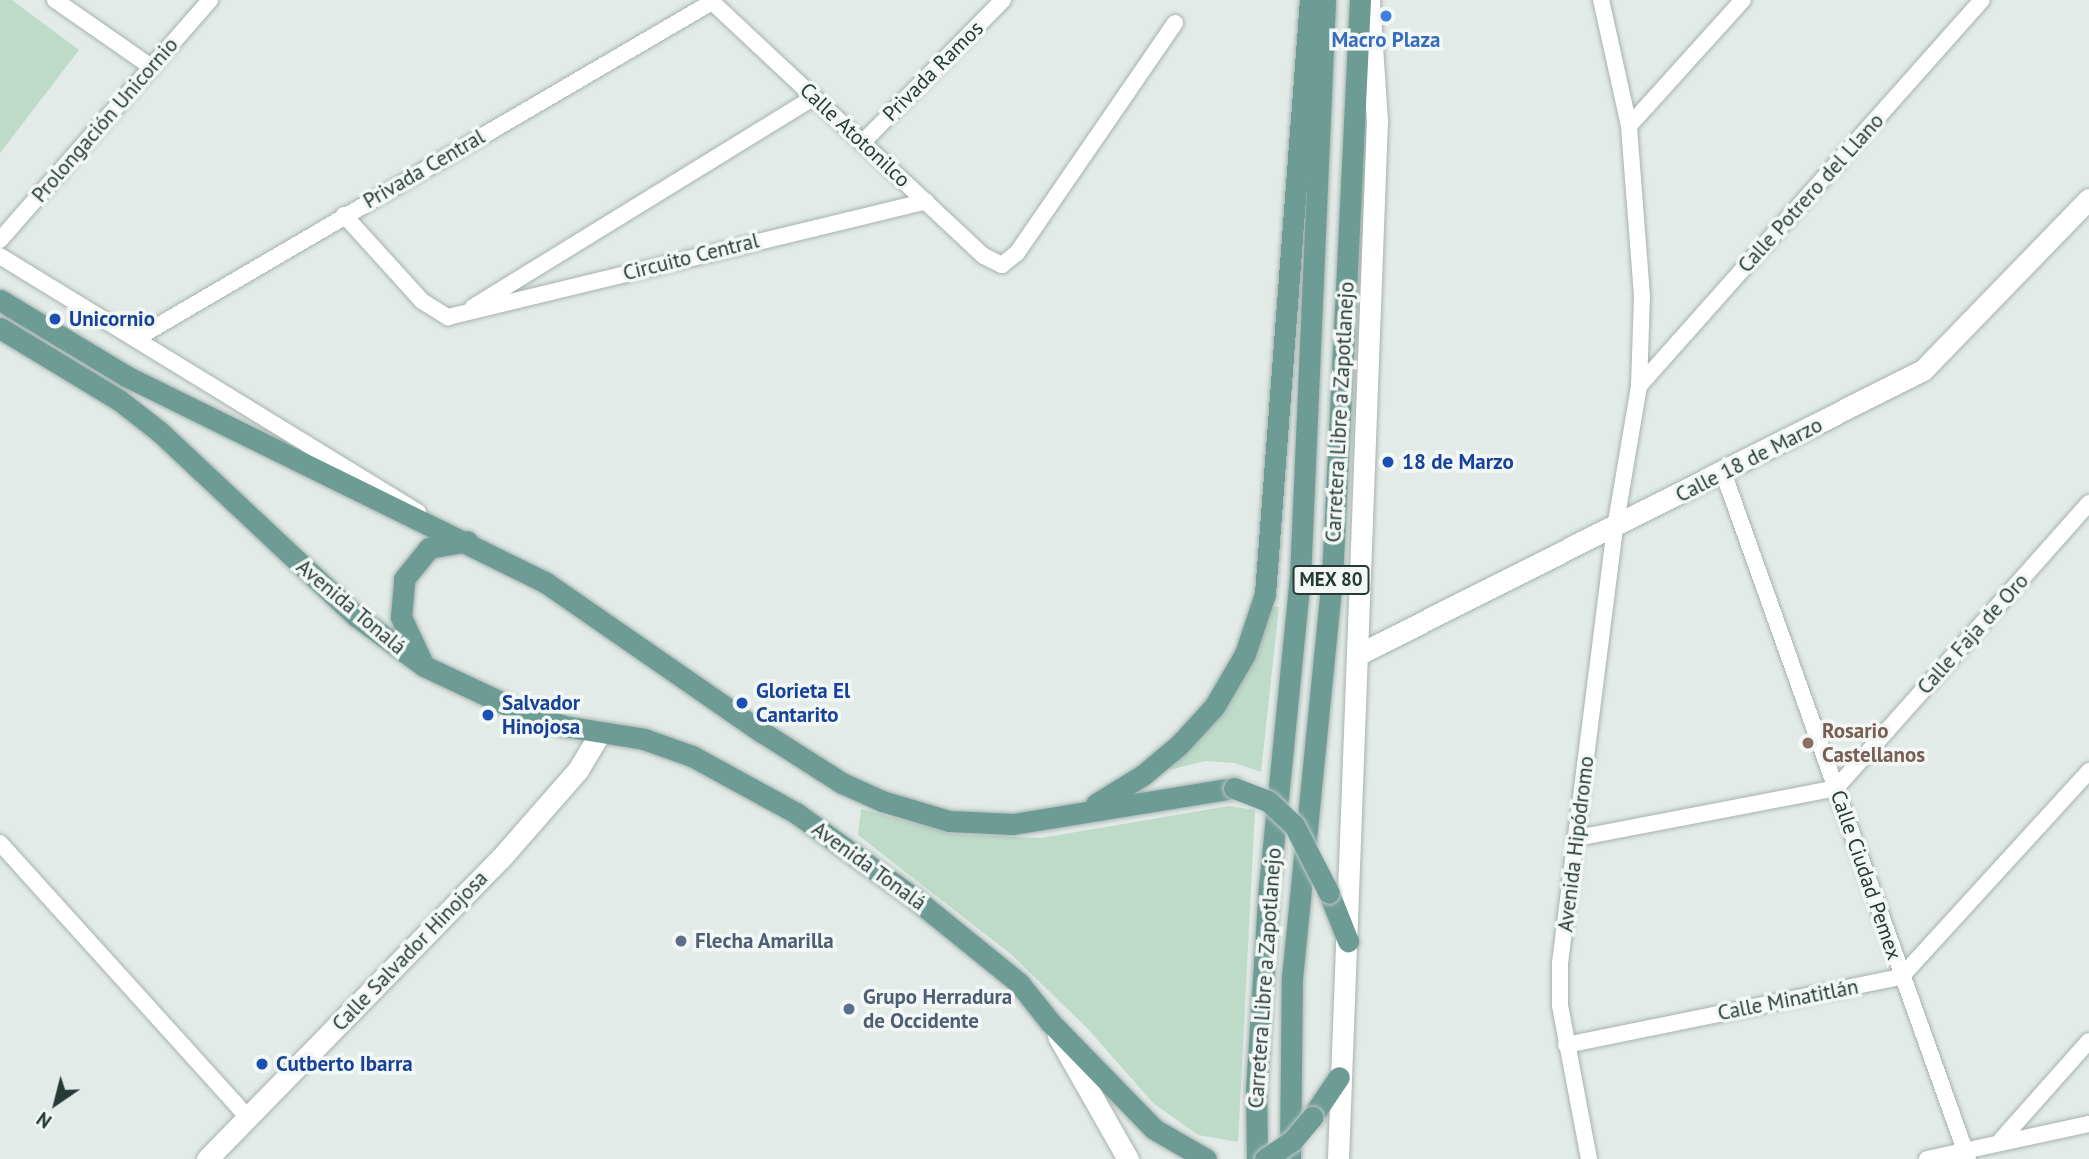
<!DOCTYPE html>
<html>
<head>
<meta charset="utf-8">
<style>
	body { margin:0 }
	#map { position:relative; width:2089px; height:1159px; overflow:hidden; background:#e3ebe8; font-family:"PT Sans",sans-serif }
	div>[style] { position:absolute }
	.green>* { inset:0; background:#bedac8 }
	.roads { filter:drop-shadow(0 0 2px #a6b2af) drop-shadow(0 0 2px #a6b2af) }
	.street>* { height:16px; margin:-8px; padding:0 8px; transform-origin:8px; border-radius:8px; background:#fff }
	.secondary>* { height:21px; margin:-10.5px; padding:0 10.5px; transform-origin:10.5px; border-radius:10.5px; background:#fff }
	.primary>* { height:21px; margin:-10.5px; padding:0 10.5px; transform-origin:10.5px; border-radius:10.5px; background:#6c9c94 }
	.bridges { filter:drop-shadow(0 0 2px #c2c8c7) drop-shadow(0 0 2px #c2c8c7) }
	.primary-bridge>* { height:21px; margin:-10.5px; padding:0 10.5px; transform-origin:10.5px; border-radius:10.5px; background:#6c9c94 }
	.dots>* { width:19px; height:19px; translate:-50% -50%; box-sizing:border-box; border:4px solid #f3f8f6; border-radius:50% }
	span { translate:-50% -50%; white-space:nowrap; text-align:center; line-height:1.15; -webkit-text-stroke:7px #f3f8f6; paint-order:stroke }
	.shield-label span { padding:2px 5px; background:#f3f8f6; border:2px solid; border-radius:5px; -webkit-text-stroke-width:0 }
	.shield-label { font-size:19px; color:#253a36; font-weight:700 }
	.shop-label { font-size:21px; color:#366cbe; font-weight:700 }
	.street-label { font-size:21px; color:#253a36 }
	.transit-label { font-size:21px; color:#164399; font-weight:700 }
	.left { translate:0 -50%; text-align:left }
	.education-label { font-size:21px; color:#785e54; font-weight:700 }
	.service-label { font-size:21px; color:#4e5e75; font-weight:700 }
	.north { position:absolute; left:21px; top:1068px; width:70px; height:70px; -webkit-text-stroke:5px #f3f8f6; paint-order:stroke; rotate:215deg; font-size:19px; font-weight:700; line-height:28px; text-align:center; color:#253a36 }
	.north::after { content:''; display:block; margin:auto; width:24px; height:32px; background:#253a36; clip-path:polygon(50% 0,100% 100%,50% 72%,0 100%) }
</style>
</head>
<body>
<div id="map">
	<div class="green">
		<i style="clip-path:polygon(0 0,12px 0,79px 50px,0 153px)"></i>
		<i style="clip-path:polygon(1271px 606px,1279px 607px,1261px 772px,1235px 763px,1206px 761px,1169px 770px,1221px 716px,1256px 653px)"></i>
		<i style="clip-path:polygon(1229px 806px,1255px 810px,1238px 1142px,1198px 1135px,1153px 1103px,1088px 1029px,1012px 955px,858px 835px,861px 809px,952px 834px,1041px 838px)"></i>
	</div>
	<div class="roads">
		<div class="street">
			<i style="left:55px;top:0;width:116px;rotate:34.8deg"></i>
			<i style="left:710px;top:0;width:375px;rotate:43.1deg"></i>
			<i style="left:984px;top:256px;width:20px;rotate:27deg"></i>
			<i style="left:1002px;top:265px;width:19px;rotate:-39deg"></i>
			<i style="left:1017px;top:253px;width:279px;rotate:-55.5deg"></i>
			<i style="left:1629px;top:126px;width:170px;rotate:-47.9deg"></i>
			<i style="left:862px;top:143px;width:201px;rotate:-45.4deg"></i>
			<i style="left:344px;top:215px;width:116px;rotate:47.8deg"></i>
			<i style="left:422px;top:301px;width:31px;rotate:32deg"></i>
			<i style="left:448px;top:317px;width:492px;rotate:-13.6deg"></i>
			<i style="left:0;top:240px;width:319px;rotate:-48.8deg"></i>
			<i style="left:0;top:256px;width:490px;rotate:31.5deg"></i>
			<i style="left:473px;top:307px;width:400px;rotate:-31.6deg"></i>
			<i style="left:137px;top:338px;width:666px;rotate:-30.3deg"></i>
			<i style="left:1639px;top:386px;width:516px;rotate:-48.38deg"></i>
			<i style="left:1723px;top:472px;width:729px;rotate:70.37deg"></i>
			<i style="left:1577px;top:838px;width:264px;rotate:-10.9deg"></i>
			<i style="left:1836px;top:788px;width:381px;rotate:-48.4deg"></i>
			<i style="left:0;top:843px;width:370px;rotate:47.9deg"></i>
			<i style="left:1566px;top:1045px;width:342px;rotate:-11.5deg"></i>
			<i style="left:1901px;top:977px;width:279px;rotate:-47.6deg"></i>
			<i style="left:2001px;top:1140px;width:132px;rotate:-48.4deg"></i>
			<i style="left:1589px;top:1159px;width:157px;rotate:-100.7deg"></i>
			<i style="left:1560px;top:1005px;width:42px;rotate:-90deg"></i>
			<i style="left:1560px;top:963px;width:438px;rotate:-82.8deg"></i>
			<i style="left:1615px;top:528px;width:144px;rotate:-80.4deg"></i>
			<i style="left:1639px;top:386px;width:90px;rotate:-88.1deg"></i>
			<i style="left:1642px;top:296px;width:170px;rotate:-94.4deg"></i>
			<i style="left:1629px;top:126px;width:129px;rotate:-102.5deg"></i>
			<i style="left:1927px;top:1159px;width:166px;rotate:-12.2deg"></i>
		</div>
		<div class="secondary">
			<i style="left:1359px;top:654px;width:631px;rotate:-26.73deg"></i>
			<i style="left:1923px;top:370px;width:238px;rotate:-45.9deg"></i>
			<i style="left:1058px;top:1036px;width:142px;rotate:60.4deg"></i>
			<i style="left:207px;top:1159px;width:419px;rotate:-45.7deg"></i>
			<i style="left:500px;top:859px;width:118px;rotate:-48.8deg"></i>
			<i style="left:578px;top:770px;width:43px;rotate:-59.3deg"></i>
			<i style="left:1338px;top:1159px;width:1039px;rotate:-87.85deg"></i>
			<i style="left:1377px;top:121px;width:121px;rotate:-93.8deg"></i>
		</div>
		<div class="primary">
			<i style="left:0;top:300px;width:147px;rotate:31.1deg"></i>
			<i style="left:126px;top:376px;width:467px;rotate:26.2deg"></i>
			<i style="left:545px;top:582px;width:264px;rotate:34.7deg"></i>
			<i style="left:762px;top:732px;width:95px;rotate:32.5deg"></i>
			<i style="left:842px;top:783px;width:44px;rotate:24.2deg"></i>
			<i style="left:882px;top:801px;width:70px;rotate:16.6deg"></i>
			<i style="left:949px;top:821px;width:64px;rotate:2.7deg"></i>
			<i style="left:1013px;top:824px;width:224px;rotate:-9.3deg"></i>
			<i style="left:0;top:328px;width:139px;rotate:31.2deg"></i>
			<i style="left:119px;top:400px;width:52px;rotate:38deg"></i>
			<i style="left:160px;top:432px;width:269px;rotate:43.2deg"></i>
			<i style="left:356px;top:616px;width:84px;rotate:36.3deg"></i>
			<i style="left:424px;top:666px;width:110px;rotate:25.2deg"></i>
			<i style="left:524px;top:713px;width:42px;rotate:18deg"></i>
			<i style="left:564px;top:726px;width:81px;rotate:9.2deg"></i>
			<i style="left:644px;top:739px;width:51px;rotate:19.5deg"></i>
			<i style="left:692px;top:756px;width:119px;rotate:28.7deg"></i>
			<i style="left:796px;top:813px;width:145px;rotate:35.8deg"></i>
			<i style="left:914px;top:898px;width:135px;rotate:39deg"></i>
			<i style="left:1019px;top:983px;width:50px;rotate:51.5deg"></i>
			<i style="left:1050px;top:1022px;width:149px;rotate:45.8deg"></i>
			<i style="left:1154px;top:1129px;width:60px;rotate:30deg"></i>
			<i style="left:422px;top:662px;width:50px;rotate:-115deg"></i>
			<i style="left:401px;top:617px;width:38px;rotate:-85deg"></i>
			<i style="left:404px;top:579px;width:40px;rotate:-51deg"></i>
			<i style="left:429px;top:548px;width:39px;rotate:-10deg"></i>
			<i style="left:1096px;top:804px;width:55px;rotate:-31.7deg"></i>
			<i style="left:1143px;top:775px;width:47px;rotate:-39.8deg"></i>
			<i style="left:1179px;top:745px;width:52px;rotate:-47.4deg"></i>
			<i style="left:1214px;top:707px;width:61px;rotate:-59.7deg"></i>
			<i style="left:1245px;top:654px;width:63px;rotate:-71.6deg"></i>
			<i style="left:1265px;top:594px;width:596px;rotate:-85.67deg"></i>
			<i style="left:1329px;top:893px;width:52px;rotate:68.4deg"></i>
			<i style="left:1312px;top:1117px;width:48px;rotate:-56deg"></i>
			<i style="left:1257px;top:1159px;width:68px;rotate:-90.8deg"></i>
			<i style="left:1256px;top:1091px;width:204px;rotate:-86.4deg"></i>
			<i style="left:1269px;top:887px;width:311px;rotate:-84.3deg"></i>
			<i style="left:1300px;top:578px;width:579px;rotate:-87.52deg"></i>
			<i style="left:1290px;top:1159px;width:181px;rotate:-89.4deg"></i>
			<i style="left:1292px;top:978px;width:401px;rotate:-84.3deg"></i>
			<i style="left:1332px;top:579px;width:580px;rotate:-87.23deg"></i>
		</div>
	</div>
	<div class="bridges">
		<div class="primary-bridge">
			<i style="left:1234px;top:788px;width:36px;rotate:21deg"></i>
			<i style="left:1268px;top:801px;width:35px;rotate:43deg"></i>
			<i style="left:1294px;top:825px;width:76px;rotate:62.8deg"></i>
			<i style="left:1265px;top:1159px;width:34px;rotate:-34deg"></i>
			<i style="left:1293px;top:1140px;width:30px;rotate:-50deg"></i>
		</div>
	</div>
	<div class="dots">
		<i style="left:1386px;top:16px;background:#3f7fe0"></i>
		<i style="left:55px;top:319px;background:#1a4fb4"></i>
		<i style="left:1388px;top:462px;background:#1a4fb4"></i>
		<i style="left:742px;top:703px;background:#1a4fb4"></i>
		<i style="left:488px;top:715px;background:#1a4fb4"></i>
		<i style="left:1808px;top:743px;background:#8d6e63"></i>
		<i style="left:681px;top:941px;background:#5c6f8a"></i>
		<i style="left:849px;top:1009px;background:#5c6f8a"></i>
		<i style="left:262px;top:1064px;background:#1a4fb4"></i>
	</div>
	<div class="shield-label">
		<span style="left:1331px;top:580px">MEX 80</span>
	</div>
	<div class="shop-label">
		<span style="left:1386px;top:40px">Macro Plaza</span>
	</div>
	<div class="street-label">
		<span style="left:933px;top:71px;rotate:-45deg">Privada Ramos</span>
		<span style="left:105px;top:120px;rotate:-49deg">Prolongación Unicornio</span>
		<span style="left:855px;top:135px;rotate:43deg">Calle Atotonilco</span>
		<span style="left:424px;top:169px;rotate:-30deg">Privada Central</span>
		<span style="left:1811px;top:193px;rotate:-48deg">Calle Potrero del Llano</span>
		<span style="left:691px;top:257px;rotate:-14deg">Circuito Central</span>
		<span style="left:1340px;top:412px;rotate:-87deg">Carretera Libre a Zapotlanejo</span>
		<span style="left:1749px;top:460px;rotate:-27deg">Calle 18 de Marzo</span>
		<span style="left:351px;top:607px;rotate:40deg">Avenida Tonalá</span>
		<span style="left:1973px;top:634px;rotate:-48deg">Calle Faja de Oro</span>
		<span style="left:1576px;top:844px;rotate:-83deg">Avenida Hipódromo</span>
		<span style="left:869px;top:866px;rotate:36deg">Avenida Tonalá</span>
		<span style="left:1866px;top:875px;rotate:71deg">Calle Ciudad Pemex</span>
		<span style="left:410px;top:951px;rotate:-46deg">Calle Salvador Hinojosa</span>
		<span style="left:1265px;top:978px;rotate:-86deg">Carretera Libre a Zapotlanejo</span>
		<span style="left:1788px;top:1000px;rotate:-11deg">Calle Minatitlán</span>
	</div>
	<div class="transit-label">
		<span class="left" style="left:69px;top:319px">Unicornio</span>
		<span class="left" style="left:1402px;top:462px">18 de Marzo</span>
		<span class="left" style="left:756px;top:703px">Glorieta El<br>Cantarito</span>
		<span class="left" style="left:502px;top:715px">Salvador<br>Hinojosa</span>
		<span class="left" style="left:276px;top:1064px">Cutberto Ibarra</span>
	</div>
	<div class="education-label">
		<span class="left" style="left:1822px;top:743px">Rosario<br>Castellanos</span>
	</div>
	<div class="service-label">
		<span class="left" style="left:695px;top:941px">Flecha Amarilla</span>
		<span class="left" style="left:863px;top:1009px">Grupo Herradura<br>de Occidente</span>
	</div>
	<div class="north">N</div>
</div>
</body>
</html>
